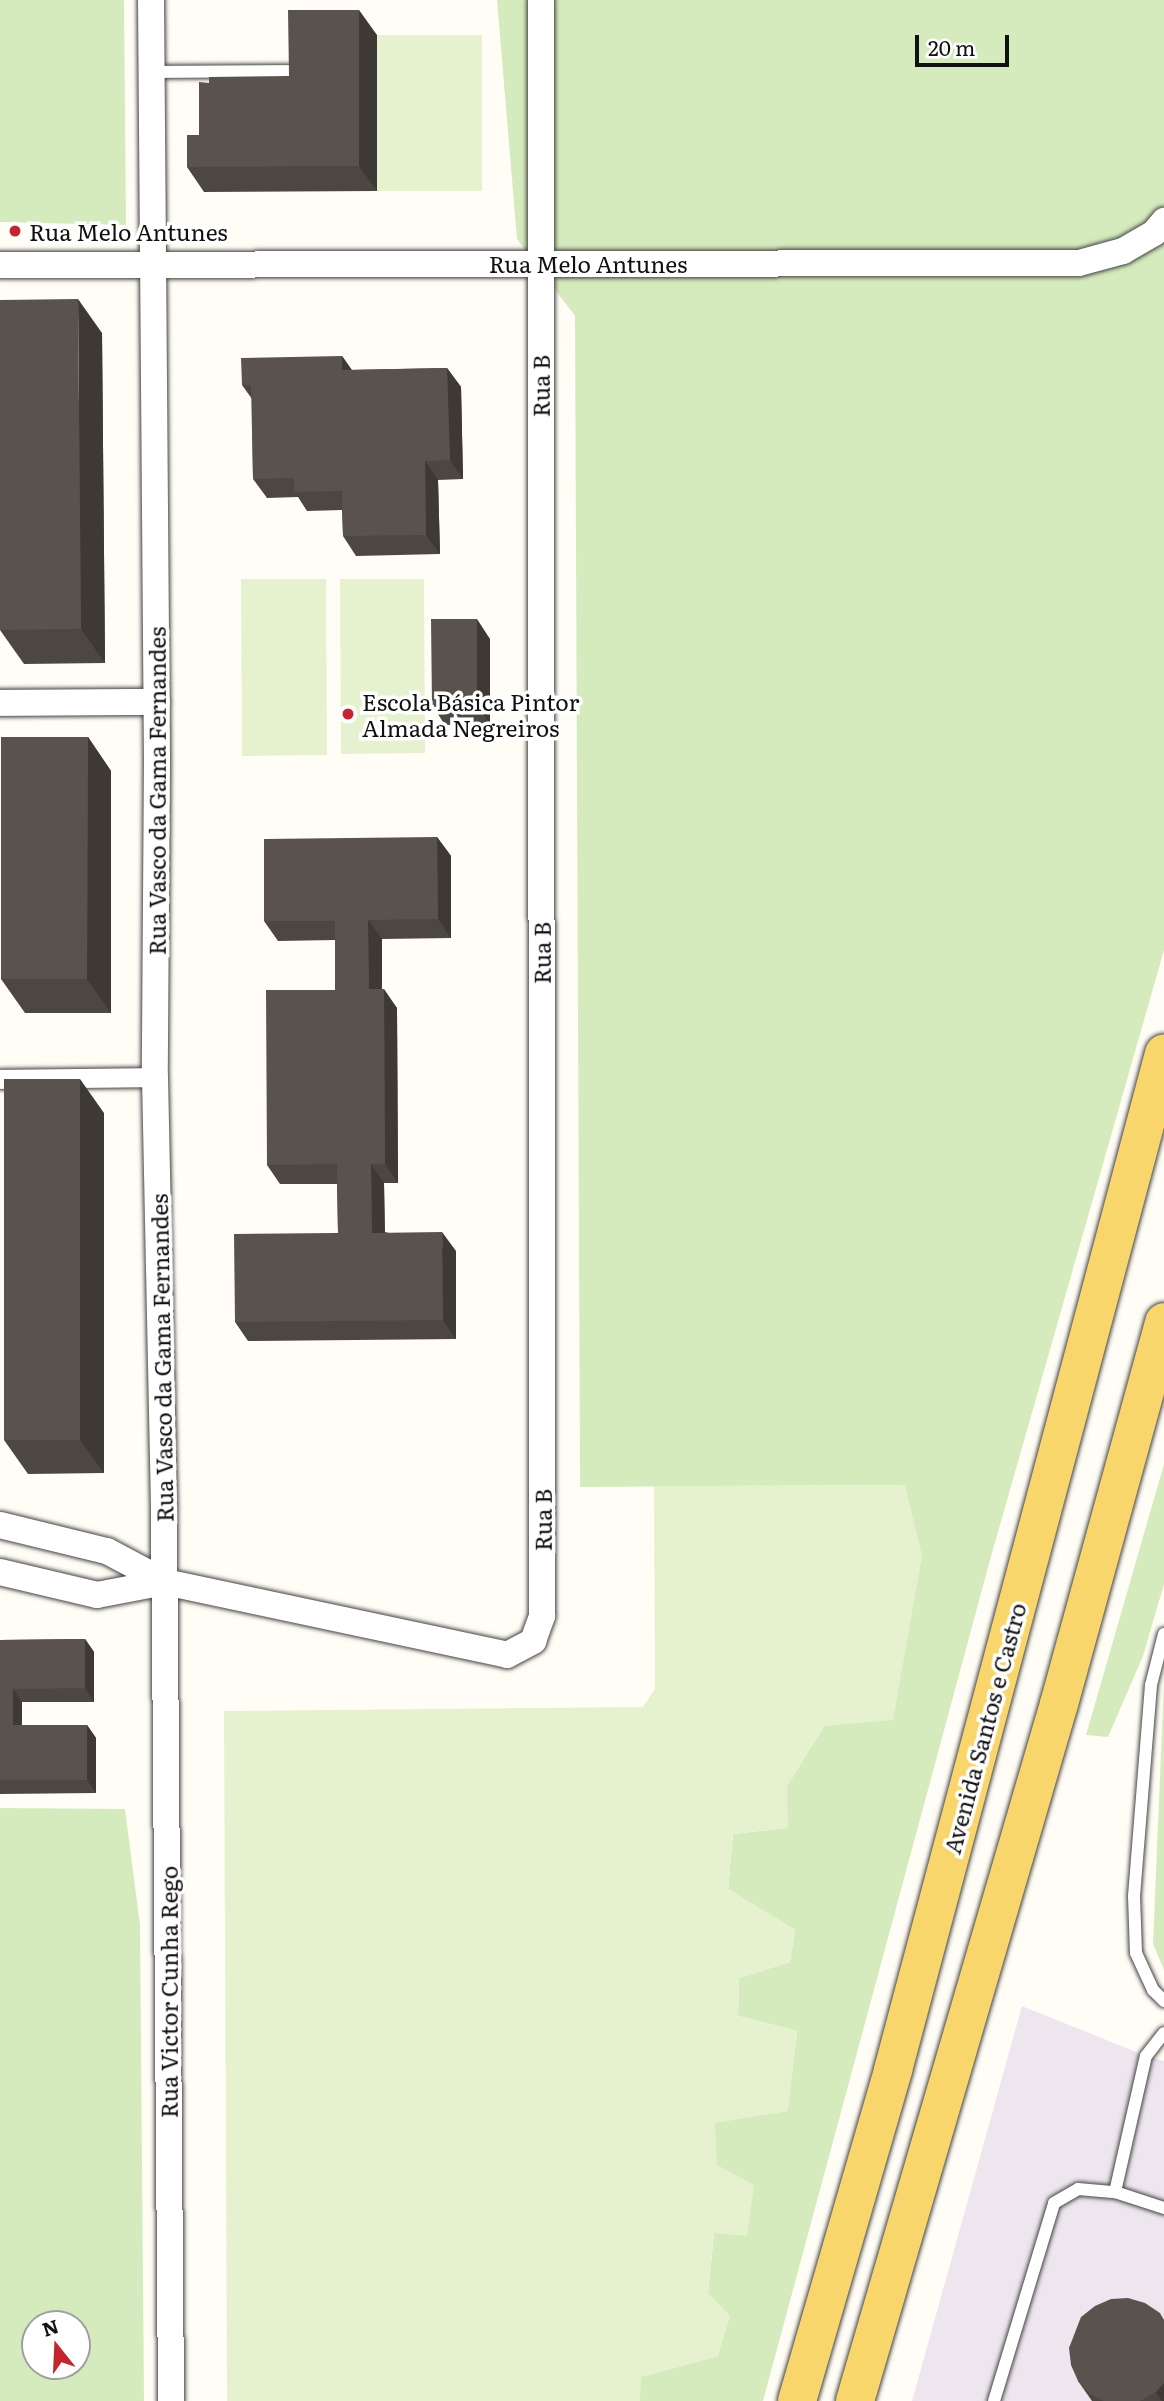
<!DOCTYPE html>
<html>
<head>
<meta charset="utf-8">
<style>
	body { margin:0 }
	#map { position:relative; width:1164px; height:2401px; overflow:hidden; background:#fffdf5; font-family:Literata,serif }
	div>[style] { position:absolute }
	.industrial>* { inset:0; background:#eee6ef }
	.green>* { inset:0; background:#d5ebbd }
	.pitch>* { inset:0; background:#e6f2cf }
	.roads { filter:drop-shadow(0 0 2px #444) drop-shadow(0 0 2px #444) }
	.service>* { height:12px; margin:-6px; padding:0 6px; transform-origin:6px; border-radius:6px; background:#fff }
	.pedestrian>* { height:19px; margin:-9.5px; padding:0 9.5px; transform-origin:9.5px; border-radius:9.5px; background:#fff }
	.minor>* { height:26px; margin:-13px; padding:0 13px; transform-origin:13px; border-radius:13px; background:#fff }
	.primary>* { height:38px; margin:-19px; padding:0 19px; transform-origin:19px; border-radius:19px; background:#f9d66b }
	.wall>* { inset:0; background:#4d4742 }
	.shaded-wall>* { inset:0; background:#3f3936 }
	.building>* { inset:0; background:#5a524d }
	.dots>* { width:19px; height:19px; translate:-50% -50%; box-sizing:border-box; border:4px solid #fff; border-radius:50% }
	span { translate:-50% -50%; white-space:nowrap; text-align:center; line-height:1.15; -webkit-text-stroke:7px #fff; paint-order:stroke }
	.poi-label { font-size:23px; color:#111 }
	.left { translate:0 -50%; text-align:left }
	.street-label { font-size:23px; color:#111 }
	.north { position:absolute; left:21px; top:2310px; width:70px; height:70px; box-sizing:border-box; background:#fff; border:2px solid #a0a0a0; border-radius:50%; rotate:342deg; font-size:19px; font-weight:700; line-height:28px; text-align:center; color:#111 }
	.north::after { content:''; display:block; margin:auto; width:24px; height:32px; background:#c4262e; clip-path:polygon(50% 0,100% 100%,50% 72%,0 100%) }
	.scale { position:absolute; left:915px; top:35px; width:94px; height:32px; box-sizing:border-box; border:4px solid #111; border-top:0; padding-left:9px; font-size:21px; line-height:24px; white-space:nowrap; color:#111; -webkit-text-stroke:5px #fff; paint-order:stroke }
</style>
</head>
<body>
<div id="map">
	<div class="industrial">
		<i style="clip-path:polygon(1022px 2006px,1146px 2056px,1164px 2061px,1164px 2401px,912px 2401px)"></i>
	</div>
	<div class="green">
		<i style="clip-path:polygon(0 0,124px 0,126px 225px,0 222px)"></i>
		<i style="clip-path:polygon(497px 0,1164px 0,1164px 950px,990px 1560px,763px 2401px,640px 2401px,640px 2377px,718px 2356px,708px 2293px,714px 2233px,715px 2122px,787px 2111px,797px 2031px,738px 2016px,739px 1978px,790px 1962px,795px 1930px,728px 1889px,733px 1834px,787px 1828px,787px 1786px,824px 1726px,905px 1485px,580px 1487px,575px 316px,517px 239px)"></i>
		<i style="clip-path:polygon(1164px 1464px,1164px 1584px,1143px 1656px,1108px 1737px,1086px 1735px)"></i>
		<i style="clip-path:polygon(1164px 1681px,1164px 1970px,1153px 1944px)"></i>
		<i style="clip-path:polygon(evenodd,0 1808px,125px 1809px,140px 1925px,144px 2401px,0 2401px,0 1808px,35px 2324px,77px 2324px,77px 2366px,35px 2366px,35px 2324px)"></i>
	</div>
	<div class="pitch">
		<i style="clip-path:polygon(377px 35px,482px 35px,482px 191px,377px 191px)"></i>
		<i style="clip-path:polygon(241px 579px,326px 579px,327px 755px,242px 756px)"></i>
		<i style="clip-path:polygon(340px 579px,424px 579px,425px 753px,341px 754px)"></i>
		<i style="clip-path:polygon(905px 1485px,922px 1556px,893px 1720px,824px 1726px,787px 1786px,788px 1828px,733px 1834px,728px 1889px,795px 1930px,790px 1962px,739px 1978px,738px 2016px,797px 2031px,788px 2111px,715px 2123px,717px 2165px,754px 2185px,747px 2236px,714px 2233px,708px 2293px,730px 2316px,718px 2356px,641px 2377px,640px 2401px,227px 2401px,224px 1711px,643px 1707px,655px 1689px,654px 1486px)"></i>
	</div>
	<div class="roads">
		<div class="service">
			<i style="left:151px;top:72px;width:145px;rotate:-0.4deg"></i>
			<i style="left:1164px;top:1634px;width:53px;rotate:104.3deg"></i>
			<i style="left:1151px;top:1685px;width:212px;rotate:94.6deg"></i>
			<i style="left:1134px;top:1896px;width:57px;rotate:88deg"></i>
			<i style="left:1136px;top:1953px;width:41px;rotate:65.3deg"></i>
			<i style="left:1153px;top:1990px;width:16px;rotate:45deg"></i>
			<i style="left:1115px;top:2192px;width:139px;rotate:-77.2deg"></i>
			<i style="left:1146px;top:2056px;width:29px;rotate:-52deg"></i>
			<i style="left:994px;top:2401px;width:207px;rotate:-73.1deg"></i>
			<i style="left:1054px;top:2203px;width:28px;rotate:-30deg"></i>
			<i style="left:1078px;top:2189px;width:37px;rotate:5deg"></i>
			<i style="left:1115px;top:2192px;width:52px;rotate:18.1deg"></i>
		</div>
		<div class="pedestrian">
			<i style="left:0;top:1079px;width:155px;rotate:-0.7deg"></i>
		</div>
		<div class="minor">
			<i style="left:151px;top:0;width:756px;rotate:89.55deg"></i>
			<i style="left:157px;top:756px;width:321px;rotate:90.4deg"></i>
			<i style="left:155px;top:1077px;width:431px;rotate:88.8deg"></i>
			<i style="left:164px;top:1508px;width:893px;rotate:89.55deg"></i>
			<i style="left:0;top:265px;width:1079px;rotate:-0.11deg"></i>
			<i style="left:1079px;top:263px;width:46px;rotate:-15.3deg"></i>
			<i style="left:1123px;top:251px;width:36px;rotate:-30deg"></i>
			<i style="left:1154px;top:233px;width:16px;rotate:-50deg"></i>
			<i style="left:0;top:703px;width:157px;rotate:-0.4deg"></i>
			<i style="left:0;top:1525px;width:110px;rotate:13.7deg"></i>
			<i style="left:107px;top:1551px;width:66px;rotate:28.1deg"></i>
			<i style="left:165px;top:1582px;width:350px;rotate:12deg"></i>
			<i style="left:507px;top:1655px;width:30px;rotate:-28deg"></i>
			<i style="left:533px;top:1641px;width:27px;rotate:-70deg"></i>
			<i style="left:542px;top:1616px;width:1615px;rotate:-90.04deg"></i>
			<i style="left:0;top:1572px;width:100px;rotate:13.3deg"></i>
			<i style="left:97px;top:1595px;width:69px;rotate:-10.8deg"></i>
		</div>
		<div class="primary">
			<i style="left:797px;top:2401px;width:345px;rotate:-73.8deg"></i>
			<i style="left:893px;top:2070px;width:1052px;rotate:-75.07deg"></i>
			<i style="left:855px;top:2401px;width:726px;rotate:-73.69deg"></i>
			<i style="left:1059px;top:1704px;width:396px;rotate:-74.6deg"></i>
		</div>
	</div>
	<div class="wall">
		<i style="clip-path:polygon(377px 35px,377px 191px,204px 192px,187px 167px,199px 135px,209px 83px,289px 76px)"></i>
		<i style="clip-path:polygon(102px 333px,105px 663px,24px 664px,0 630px)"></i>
		<i style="clip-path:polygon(342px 356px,352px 370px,447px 368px,461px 387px,463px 479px,438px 480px,440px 554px,356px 556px,343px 536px,342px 510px,307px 511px,298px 497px,267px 498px,253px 479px,252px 399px,242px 385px)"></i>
		<i style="clip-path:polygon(490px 639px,490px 724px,445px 725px,432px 705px)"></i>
		<i style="clip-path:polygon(88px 737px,111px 771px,111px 1013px,25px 1013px,1px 979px)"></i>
		<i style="clip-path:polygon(437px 837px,451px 856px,451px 938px,382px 939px,382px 989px,397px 1008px,398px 1183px,384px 1183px,385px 1232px,456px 1251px,456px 1339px,248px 1341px,235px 1322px,338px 1233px,337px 1184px,280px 1184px,267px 1165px,335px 990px,335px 940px,278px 941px,264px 921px)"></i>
		<i style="clip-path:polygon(104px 1113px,104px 1473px,28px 1474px,4px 1440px)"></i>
		<i style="clip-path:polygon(85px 1639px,94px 1652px,94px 1702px,22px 1702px,22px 1725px,87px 1725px,96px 1738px,96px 1793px,0 1794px,0 1640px)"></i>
		<i style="clip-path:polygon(1164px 2320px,1164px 2401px,1092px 2401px,1078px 2381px)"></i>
	</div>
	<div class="shaded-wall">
		<i style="clip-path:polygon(359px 10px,377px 35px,377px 191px,359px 166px)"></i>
		<i style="clip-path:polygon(78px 299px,102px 333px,105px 663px,81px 629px)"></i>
		<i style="clip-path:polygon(342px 356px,355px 375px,342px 370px)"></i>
		<i style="clip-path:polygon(447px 368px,461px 387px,463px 479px,450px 460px)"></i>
		<i style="clip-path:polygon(425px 461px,438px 480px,440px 554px,426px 535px)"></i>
		<i style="clip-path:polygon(477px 619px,490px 639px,490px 724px,477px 705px)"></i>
		<i style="clip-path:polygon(88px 737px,111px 771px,111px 1013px,87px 979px)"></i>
		<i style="clip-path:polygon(437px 837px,451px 856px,451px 938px,438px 919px)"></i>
		<i style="clip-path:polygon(368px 920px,382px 939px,382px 1009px,369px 989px)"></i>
		<i style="clip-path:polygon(384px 989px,397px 1008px,398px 1183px,385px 1164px)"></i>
		<i style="clip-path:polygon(80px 1079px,104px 1113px,104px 1473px,80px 1440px)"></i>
		<i style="clip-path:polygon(371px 1164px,384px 1183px,385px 1252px,372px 1233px)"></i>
		<i style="clip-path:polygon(442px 1232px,456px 1251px,456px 1339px,443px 1320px)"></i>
		<i style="clip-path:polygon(85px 1639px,94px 1652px,94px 1702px,85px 1688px)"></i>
		<i style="clip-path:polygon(13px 1689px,22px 1702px,22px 1738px,13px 1725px)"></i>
		<i style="clip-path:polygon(87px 1725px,96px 1738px,96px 1793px,87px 1780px)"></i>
		<i style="clip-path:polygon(1164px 2383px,1164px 2401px,1162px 2401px,1156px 2392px)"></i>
	</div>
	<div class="building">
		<i style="clip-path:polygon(288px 10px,359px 10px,359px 166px,187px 167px,187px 135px,199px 135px,199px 82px,209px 83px,209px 77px,289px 76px)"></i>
		<i style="clip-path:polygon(78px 299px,81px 629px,0 630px,0 300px)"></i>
		<i style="clip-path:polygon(342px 356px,342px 370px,447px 368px,450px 460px,425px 461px,426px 535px,343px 536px,342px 491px,294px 492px,294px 478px,253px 479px,251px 385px,242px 385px,241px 358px)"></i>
		<i style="clip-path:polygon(431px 619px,477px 619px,477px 705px,432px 705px)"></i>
		<i style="clip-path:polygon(1px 737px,88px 737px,87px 979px,1px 979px)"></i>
		<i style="clip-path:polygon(437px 837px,438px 919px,368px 920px,369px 989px,384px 989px,385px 1164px,371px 1164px,372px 1233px,442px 1232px,443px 1320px,235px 1322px,234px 1234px,338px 1233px,337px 1164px,267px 1165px,266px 990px,335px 990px,335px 921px,264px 921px,264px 839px)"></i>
		<i style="clip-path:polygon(4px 1079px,80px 1079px,80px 1440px,4px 1440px)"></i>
		<i style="clip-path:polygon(85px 1639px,85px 1688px,13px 1689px,13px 1725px,87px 1725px,87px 1780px,0 1780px,0 1640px)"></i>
		<i style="clip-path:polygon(1128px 2298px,1145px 2303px,1160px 2313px,1164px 2320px,1164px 2383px,1156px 2392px,1140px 2401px,1104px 2401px,1090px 2394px,1078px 2381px,1071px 2365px,1069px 2348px,1081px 2317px,1095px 2306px,1111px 2299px)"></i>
	</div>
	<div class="dots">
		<i style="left:15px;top:231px;background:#c4262e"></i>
		<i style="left:348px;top:714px;background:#c4262e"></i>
	</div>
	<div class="poi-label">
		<span class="left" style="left:29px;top:231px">Rua Melo Antunes</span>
		<span class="left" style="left:362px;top:714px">Escola Básica Pintor<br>Almada Negreiros</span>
	</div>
	<div class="street-label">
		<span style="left:588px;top:263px">Rua Melo Antunes</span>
		<span style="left:540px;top:386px;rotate:-90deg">Rua B</span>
		<span style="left:156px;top:791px;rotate:-90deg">Rua Vasco da Gama Fernandes</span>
		<span style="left:541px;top:953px;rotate:-90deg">Rua B</span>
		<span style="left:161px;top:1358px;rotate:-91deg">Rua Vasco da Gama Fernandes</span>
		<span style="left:542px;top:1520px;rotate:-90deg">Rua B</span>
		<span style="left:984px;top:1728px;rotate:-75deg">Avenida Santos e Castro</span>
		<span style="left:168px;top:1992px;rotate:-90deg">Rua Victor Cunha Rego</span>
	</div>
	<div class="north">N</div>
	<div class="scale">20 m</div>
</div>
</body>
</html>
